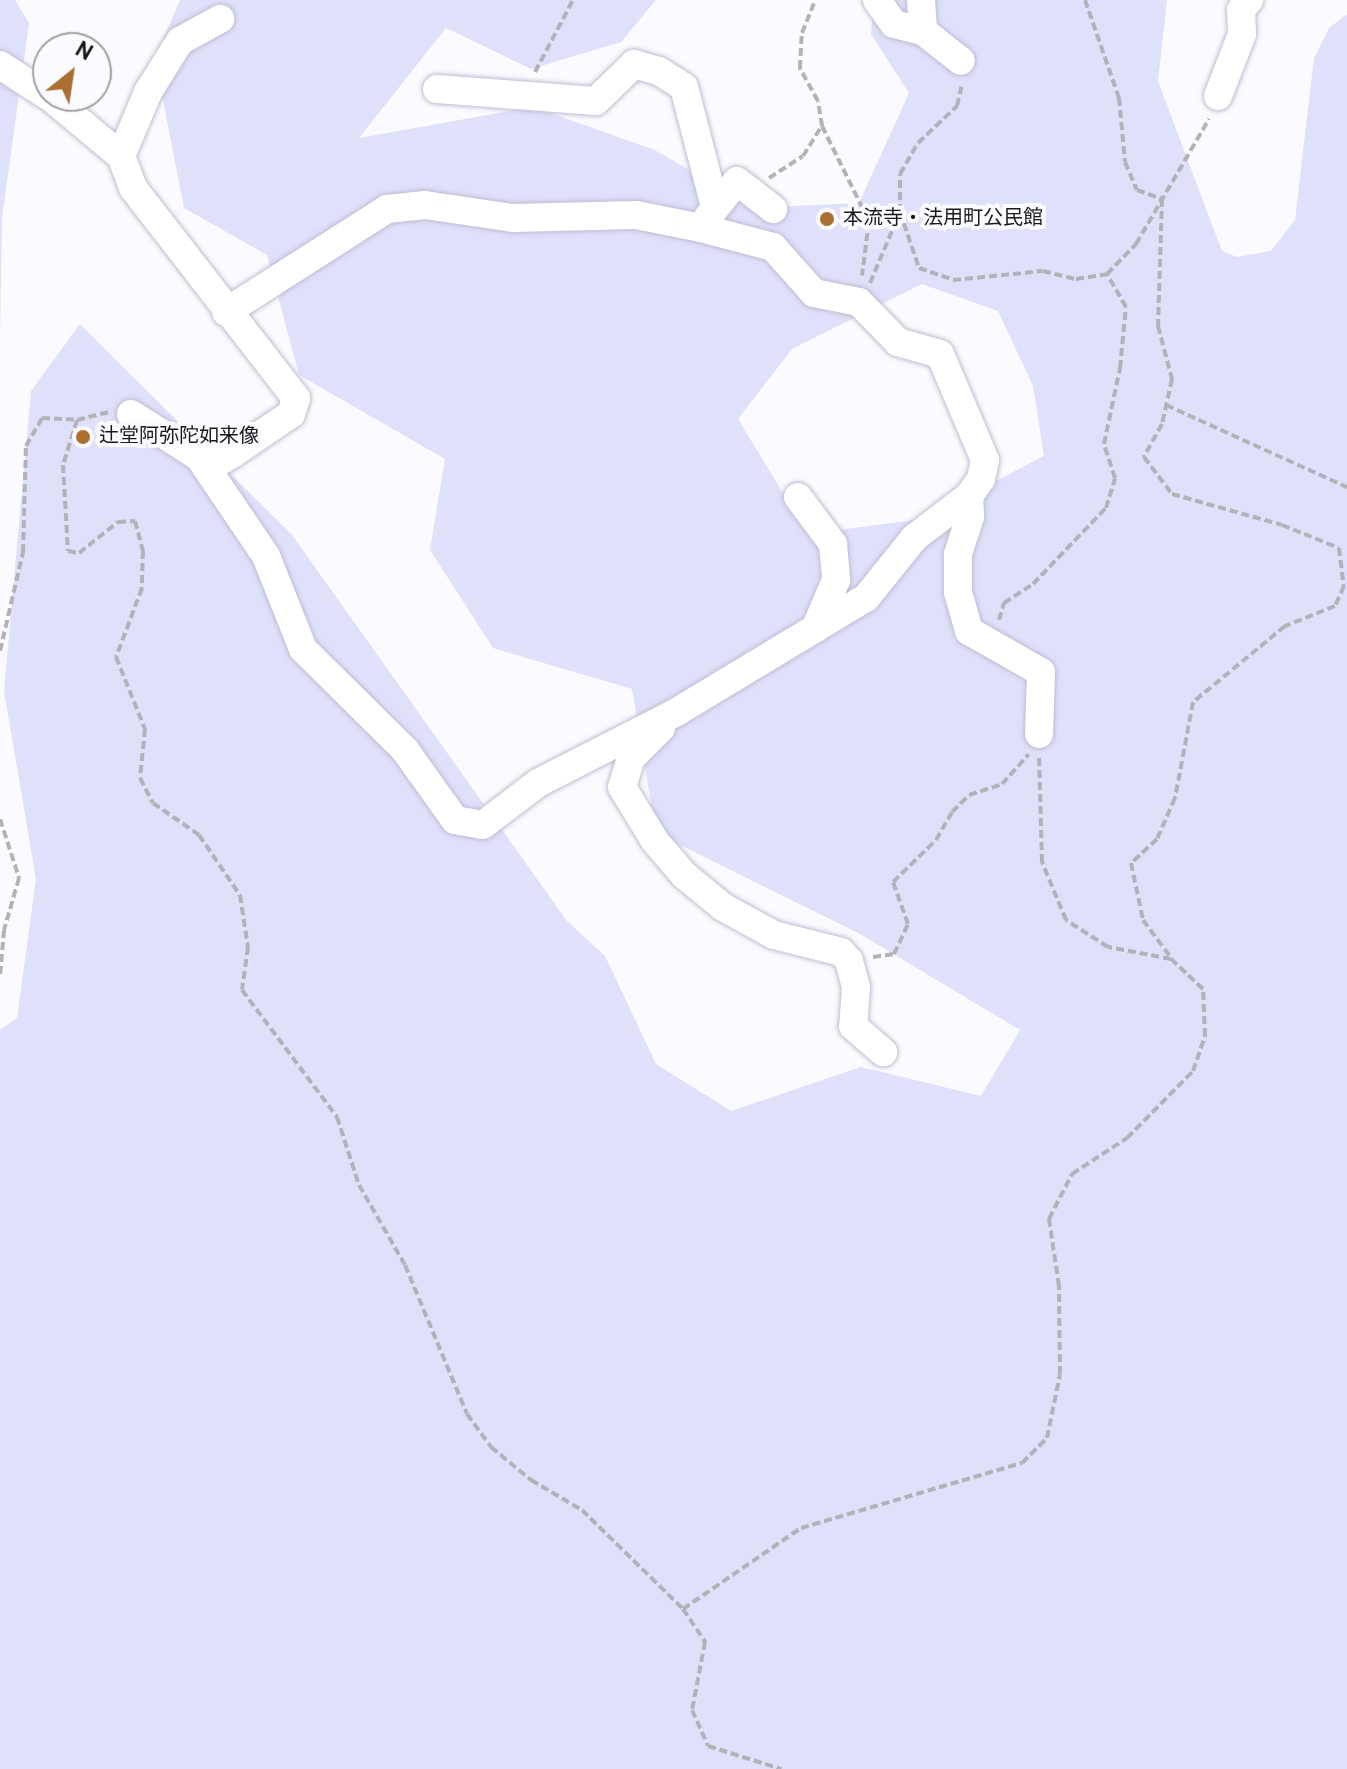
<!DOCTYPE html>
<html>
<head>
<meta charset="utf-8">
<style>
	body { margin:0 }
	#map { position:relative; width:1347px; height:1769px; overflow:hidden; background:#fafaff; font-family:Overpass,"Noto Sans JP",sans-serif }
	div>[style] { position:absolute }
	.green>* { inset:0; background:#dfe0fa }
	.path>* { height:4px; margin-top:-2px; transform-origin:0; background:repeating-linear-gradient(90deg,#b2b2b8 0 8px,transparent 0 12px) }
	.roads { filter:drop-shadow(0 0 2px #bebed3) drop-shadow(0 0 2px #bebed3) }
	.street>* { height:28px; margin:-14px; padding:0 14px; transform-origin:14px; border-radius:14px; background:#fff }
	.dots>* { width:22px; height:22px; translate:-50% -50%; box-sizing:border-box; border:4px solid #fafaff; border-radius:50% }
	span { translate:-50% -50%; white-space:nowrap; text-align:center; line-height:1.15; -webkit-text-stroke:8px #fafaff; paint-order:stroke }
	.poi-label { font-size:20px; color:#181820 }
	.left { translate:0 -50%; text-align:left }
	.north { position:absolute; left:32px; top:32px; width:80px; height:80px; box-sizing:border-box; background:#fafaff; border:2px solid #a0a0a6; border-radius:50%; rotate:30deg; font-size:22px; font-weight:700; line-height:32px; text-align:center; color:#181820 }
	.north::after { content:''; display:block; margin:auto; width:28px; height:36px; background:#ab7031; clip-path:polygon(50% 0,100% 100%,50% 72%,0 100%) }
</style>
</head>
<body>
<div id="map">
	<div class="green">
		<i style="clip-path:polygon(0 0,15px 0,29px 23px,2px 218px,0 340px)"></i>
		<i style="clip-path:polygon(evenodd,180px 0,656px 0,621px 42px,531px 69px,446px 28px,359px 138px,533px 107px,655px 150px,754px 208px,859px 203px,909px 93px,871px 34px,874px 0,1167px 0,1158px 81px,1222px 251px,1237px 257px,1271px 251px,1295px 220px,1314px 58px,1329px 28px,1347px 14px,1347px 1769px,0 1769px,0 1030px,17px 1018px,36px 879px,4px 691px,31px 391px,80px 324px,292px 535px,567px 921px,605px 956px,656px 1064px,731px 1111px,861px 1067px,981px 1096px,1020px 1030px,860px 934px,656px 833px,632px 689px,493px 648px,430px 550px,445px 459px,299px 375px,267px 255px,184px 208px,155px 59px,180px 0,922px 284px,998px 311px,1033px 386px,1044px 456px,922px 519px,808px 534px,738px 419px,792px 349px,922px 284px)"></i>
	</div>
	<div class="path">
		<i style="left:1085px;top:0;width:104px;rotate:70.9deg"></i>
		<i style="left:1119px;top:98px;width:64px;rotate:84.6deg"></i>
		<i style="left:1125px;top:162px;width:30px;rotate:67deg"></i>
		<i style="left:1137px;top:190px;width:27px;rotate:20deg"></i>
		<i style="left:1162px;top:199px;width:127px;rotate:91.8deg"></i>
		<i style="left:1158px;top:326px;width:55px;rotate:75.2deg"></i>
		<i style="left:1172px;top:379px;width:46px;rotate:102.5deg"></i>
		<i style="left:1162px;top:424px;width:38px;rotate:119deg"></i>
		<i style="left:1144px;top:457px;width:46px;rotate:52.9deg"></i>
		<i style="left:1172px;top:494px;width:114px;rotate:15.7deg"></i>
		<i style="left:1282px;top:525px;width:61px;rotate:22deg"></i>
		<i style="left:1339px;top:548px;width:38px;rotate:83deg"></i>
		<i style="left:1344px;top:586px;width:22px;rotate:114deg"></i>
		<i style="left:1335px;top:606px;width:54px;rotate:158.2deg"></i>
		<i style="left:1285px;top:626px;width:119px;rotate:140.4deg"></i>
		<i style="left:1193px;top:702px;width:98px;rotate:100.6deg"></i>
		<i style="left:1175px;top:798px;width:45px;rotate:113.7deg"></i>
		<i style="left:1157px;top:839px;width:35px;rotate:137deg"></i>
		<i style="left:1131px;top:863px;width:58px;rotate:78.1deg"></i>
		<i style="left:1143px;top:920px;width:49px;rotate:53.4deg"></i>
		<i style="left:535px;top:72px;width:81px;rotate:-62.2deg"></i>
		<i style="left:822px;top:126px;width:106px;rotate:63.7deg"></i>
		<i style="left:869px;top:221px;width:55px;rotate:97.3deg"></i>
		<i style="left:769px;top:178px;width:40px;rotate:-32.9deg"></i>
		<i style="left:803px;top:156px;width:36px;rotate:-58deg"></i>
		<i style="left:822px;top:126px;width:25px;rotate:-99deg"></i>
		<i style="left:818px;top:101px;width:38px;rotate:-119deg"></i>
		<i style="left:800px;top:68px;width:35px;rotate:-87deg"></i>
		<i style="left:802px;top:33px;width:35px;rotate:-68deg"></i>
		<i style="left:900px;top:212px;width:59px;rotate:71.3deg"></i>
		<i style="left:919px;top:268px;width:36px;rotate:19deg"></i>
		<i style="left:953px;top:280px;width:90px;rotate:-5.7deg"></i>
		<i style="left:1043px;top:271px;width:34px;rotate:14deg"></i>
		<i style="left:1076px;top:279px;width:31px;rotate:-9deg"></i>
		<i style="left:1107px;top:274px;width:42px;rotate:-46deg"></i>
		<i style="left:1136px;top:244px;width:145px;rotate:-59.7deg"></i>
		<i style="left:870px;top:283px;width:77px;rotate:-67.1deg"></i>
		<i style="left:900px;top:212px;width:38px;rotate:-90deg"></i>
		<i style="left:900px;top:174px;width:36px;rotate:-60deg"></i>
		<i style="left:918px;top:143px;width:54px;rotate:-43.5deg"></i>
		<i style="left:957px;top:106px;width:22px;rotate:-77deg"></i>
		<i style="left:1166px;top:405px;width:199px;rotate:24.4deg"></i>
		<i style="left:77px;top:420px;width:47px;rotate:107.3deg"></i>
		<i style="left:63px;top:465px;width:86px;rotate:86.7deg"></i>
		<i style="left:68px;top:551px;width:11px;rotate:10deg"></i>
		<i style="left:79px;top:553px;width:50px;rotate:-38.5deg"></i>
		<i style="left:118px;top:522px;width:17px;rotate:-3deg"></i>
		<i style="left:135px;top:521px;width:31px;rotate:75deg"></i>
		<i style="left:143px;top:551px;width:37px;rotate:92deg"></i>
		<i style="left:142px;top:588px;width:74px;rotate:110.6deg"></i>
		<i style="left:116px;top:657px;width:78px;rotate:68.1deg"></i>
		<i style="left:145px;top:729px;width:49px;rotate:95.8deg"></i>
		<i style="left:140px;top:778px;width:28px;rotate:63deg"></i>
		<i style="left:153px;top:803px;width:56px;rotate:34.8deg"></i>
		<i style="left:199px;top:835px;width:73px;rotate:55.7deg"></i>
		<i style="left:240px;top:895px;width:53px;rotate:81.3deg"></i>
		<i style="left:248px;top:947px;width:43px;rotate:97.9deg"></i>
		<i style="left:242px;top:990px;width:159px;rotate:53.2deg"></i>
		<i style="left:337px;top:1117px;width:71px;rotate:72.1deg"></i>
		<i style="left:359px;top:1185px;width:92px;rotate:60.1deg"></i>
		<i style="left:405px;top:1265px;width:161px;rotate:67.4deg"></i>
		<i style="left:467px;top:1414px;width:41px;rotate:54deg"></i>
		<i style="left:491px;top:1447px;width:52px;rotate:39.5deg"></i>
		<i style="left:531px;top:1480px;width:59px;rotate:30.5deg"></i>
		<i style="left:582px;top:1510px;width:141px;rotate:44.4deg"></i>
		<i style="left:683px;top:1609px;width:40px;rotate:56deg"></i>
		<i style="left:705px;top:1642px;width:69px;rotate:100.8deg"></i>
		<i style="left:692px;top:1710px;width:39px;rotate:66deg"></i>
		<i style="left:708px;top:1746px;width:77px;rotate:17.5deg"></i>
		<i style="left:999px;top:620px;width:18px;rotate:-74deg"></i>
		<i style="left:1004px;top:603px;width:35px;rotate:-33deg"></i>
		<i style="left:1033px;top:584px;width:105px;rotate:-46.2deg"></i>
		<i style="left:1106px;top:508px;width:31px;rotate:-73deg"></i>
		<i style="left:1115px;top:478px;width:36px;rotate:-108deg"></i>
		<i style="left:1104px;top:444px;width:78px;rotate:-78.1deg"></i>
		<i style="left:1120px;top:368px;width:61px;rotate:-84.4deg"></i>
		<i style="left:1126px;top:307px;width:38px;rotate:-120deg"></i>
		<i style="left:0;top:651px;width:102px;rotate:-76.9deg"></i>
		<i style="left:23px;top:552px;width:106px;rotate:-88.4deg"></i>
		<i style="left:26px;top:446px;width:32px;rotate:-60deg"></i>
		<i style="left:42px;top:418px;width:35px;rotate:3deg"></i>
		<i style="left:77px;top:420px;width:33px;rotate:-14deg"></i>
		<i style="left:0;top:819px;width:62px;rotate:72.1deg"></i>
		<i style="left:19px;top:878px;width:54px;rotate:106.1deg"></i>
		<i style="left:4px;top:930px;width:47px;rotate:94.9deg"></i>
		<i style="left:873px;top:957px;width:21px;rotate:-8deg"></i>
		<i style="left:894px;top:954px;width:33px;rotate:-65deg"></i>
		<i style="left:908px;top:924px;width:45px;rotate:-109.7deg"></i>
		<i style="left:893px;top:882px;width:60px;rotate:-44.3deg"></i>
		<i style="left:936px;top:840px;width:32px;rotate:-60deg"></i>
		<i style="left:952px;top:812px;width:24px;rotate:-45deg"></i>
		<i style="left:969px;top:795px;width:35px;rotate:-18deg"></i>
		<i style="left:1002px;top:784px;width:40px;rotate:-48deg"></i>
		<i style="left:683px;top:1609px;width:143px;rotate:-34.5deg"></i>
		<i style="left:801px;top:1528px;width:230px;rotate:-16.4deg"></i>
		<i style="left:1022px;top:1463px;width:35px;rotate:-45deg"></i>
		<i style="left:1047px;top:1438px;width:65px;rotate:-78.5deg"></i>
		<i style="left:1060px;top:1374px;width:88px;rotate:-90.7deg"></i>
		<i style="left:1059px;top:1286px;width:68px;rotate:-98.5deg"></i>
		<i style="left:1049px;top:1219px;width:51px;rotate:-62.9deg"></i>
		<i style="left:1072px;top:1174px;width:66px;rotate:-33.2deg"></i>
		<i style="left:1127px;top:1138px;width:94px;rotate:-45.4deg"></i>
		<i style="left:1193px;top:1071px;width:37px;rotate:-71deg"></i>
		<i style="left:1205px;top:1036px;width:47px;rotate:-92.4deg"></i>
		<i style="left:1203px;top:989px;width:44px;rotate:-136.8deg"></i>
		<i style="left:1171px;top:959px;width:64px;rotate:-169.2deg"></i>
		<i style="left:1108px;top:947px;width:50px;rotate:-147.3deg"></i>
		<i style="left:1066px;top:920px;width:63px;rotate:-112.5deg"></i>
		<i style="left:1042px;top:862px;width:105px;rotate:-91.6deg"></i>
	</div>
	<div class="roads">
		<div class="street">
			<i style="left:877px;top:0;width:29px;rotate:55deg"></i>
			<i style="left:894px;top:24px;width:30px;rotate:14deg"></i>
			<i style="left:921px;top:0;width:31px;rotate:86deg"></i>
			<i style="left:923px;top:31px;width:48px;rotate:38.3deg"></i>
			<i style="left:0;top:65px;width:57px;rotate:32.9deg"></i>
			<i style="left:437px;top:89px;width:159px;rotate:4.3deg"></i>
			<i style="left:596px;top:101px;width:53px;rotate:-44.2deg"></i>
			<i style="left:634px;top:64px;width:26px;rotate:16deg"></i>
			<i style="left:659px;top:71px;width:30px;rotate:33deg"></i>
			<i style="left:684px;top:87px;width:124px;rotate:75.5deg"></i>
			<i style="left:49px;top:96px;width:94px;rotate:39.8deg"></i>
			<i style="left:121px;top:156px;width:34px;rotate:69deg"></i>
			<i style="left:133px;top:188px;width:266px;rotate:52.2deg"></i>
			<i style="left:296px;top:398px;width:17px;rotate:107deg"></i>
			<i style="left:291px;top:414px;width:71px;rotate:145.9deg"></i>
			<i style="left:232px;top:454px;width:12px;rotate:149deg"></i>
			<i style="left:222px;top:460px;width:23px;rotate:-173deg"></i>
			<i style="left:1218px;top:96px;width:66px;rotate:-68.8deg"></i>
			<i style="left:1242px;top:34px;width:24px;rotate:-92deg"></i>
			<i style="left:1241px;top:10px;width:13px;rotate:-51deg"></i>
			<i style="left:121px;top:156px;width:69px;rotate:-67.1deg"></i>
			<i style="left:148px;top:92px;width:60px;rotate:-57.9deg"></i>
			<i style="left:180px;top:41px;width:46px;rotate:-28.8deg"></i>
			<i style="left:708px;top:217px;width:46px;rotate:-51.1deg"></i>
			<i style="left:737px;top:181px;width:46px;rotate:37.9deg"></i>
			<i style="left:131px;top:414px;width:80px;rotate:32.3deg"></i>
			<i style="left:199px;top:457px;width:120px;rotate:55.9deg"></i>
			<i style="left:266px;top:556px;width:100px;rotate:68.3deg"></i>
			<i style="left:303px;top:649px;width:144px;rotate:44.7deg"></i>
			<i style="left:405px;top:750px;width:86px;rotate:54.5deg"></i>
			<i style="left:455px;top:820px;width:28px;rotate:10deg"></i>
			<i style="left:483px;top:825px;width:69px;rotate:-37.4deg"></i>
			<i style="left:538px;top:783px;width:154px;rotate:-27.1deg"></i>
			<i style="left:675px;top:713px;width:223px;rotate:-31.1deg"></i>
			<i style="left:866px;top:598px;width:77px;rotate:-51.3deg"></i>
			<i style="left:914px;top:538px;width:69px;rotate:-37.4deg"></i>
			<i style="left:969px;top:496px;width:21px;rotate:-55deg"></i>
			<i style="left:981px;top:479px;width:19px;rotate:-78deg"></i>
			<i style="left:985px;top:460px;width:115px;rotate:-113deg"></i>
			<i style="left:940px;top:354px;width:44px;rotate:-164.1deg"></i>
			<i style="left:898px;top:342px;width:56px;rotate:-134.3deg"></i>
			<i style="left:859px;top:302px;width:46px;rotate:-168.7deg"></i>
			<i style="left:814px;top:293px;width:62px;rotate:-131.7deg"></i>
			<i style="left:773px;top:247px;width:74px;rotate:-165.2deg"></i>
			<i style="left:701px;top:228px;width:66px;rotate:-168.7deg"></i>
			<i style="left:636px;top:215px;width:123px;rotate:178.6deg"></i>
			<i style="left:513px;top:218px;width:89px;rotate:-171.6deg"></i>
			<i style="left:425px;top:205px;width:38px;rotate:174deg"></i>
			<i style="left:387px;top:209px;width:191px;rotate:147.4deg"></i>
			<i style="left:969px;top:496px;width:21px;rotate:87deg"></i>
			<i style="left:970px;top:517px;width:40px;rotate:108deg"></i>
			<i style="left:958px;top:555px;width:37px;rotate:90deg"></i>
			<i style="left:958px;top:592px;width:41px;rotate:74.2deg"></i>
			<i style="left:969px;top:631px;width:83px;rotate:29.7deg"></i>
			<i style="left:1041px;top:672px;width:62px;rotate:91.8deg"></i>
			<i style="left:798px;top:497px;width:59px;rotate:53.3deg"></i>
			<i style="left:833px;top:544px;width:36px;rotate:85deg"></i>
			<i style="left:836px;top:580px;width:53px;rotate:113.2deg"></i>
			<i style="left:661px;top:728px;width:42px;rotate:135deg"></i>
			<i style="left:631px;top:758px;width:30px;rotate:107deg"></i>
			<i style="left:622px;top:787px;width:63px;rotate:58.6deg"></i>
			<i style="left:655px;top:841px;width:45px;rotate:49.5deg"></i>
			<i style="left:684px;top:875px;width:50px;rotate:39.4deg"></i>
			<i style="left:723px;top:907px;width:58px;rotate:28.8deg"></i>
			<i style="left:774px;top:935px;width:69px;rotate:14.2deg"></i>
			<i style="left:841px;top:952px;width:12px;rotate:48deg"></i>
			<i style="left:849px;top:961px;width:27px;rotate:75deg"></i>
			<i style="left:856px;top:987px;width:39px;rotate:94deg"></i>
			<i style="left:853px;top:1026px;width:40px;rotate:41deg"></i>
		</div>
	</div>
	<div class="dots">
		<i style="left:827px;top:219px;background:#ab7031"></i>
		<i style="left:83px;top:437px;background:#ab7031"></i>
	</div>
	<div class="poi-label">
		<span class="left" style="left:843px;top:219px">本流寺・法用町公民館</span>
		<span class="left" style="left:99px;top:437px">辻堂阿弥陀如来像</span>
	</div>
	<div class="north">N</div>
</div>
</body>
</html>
